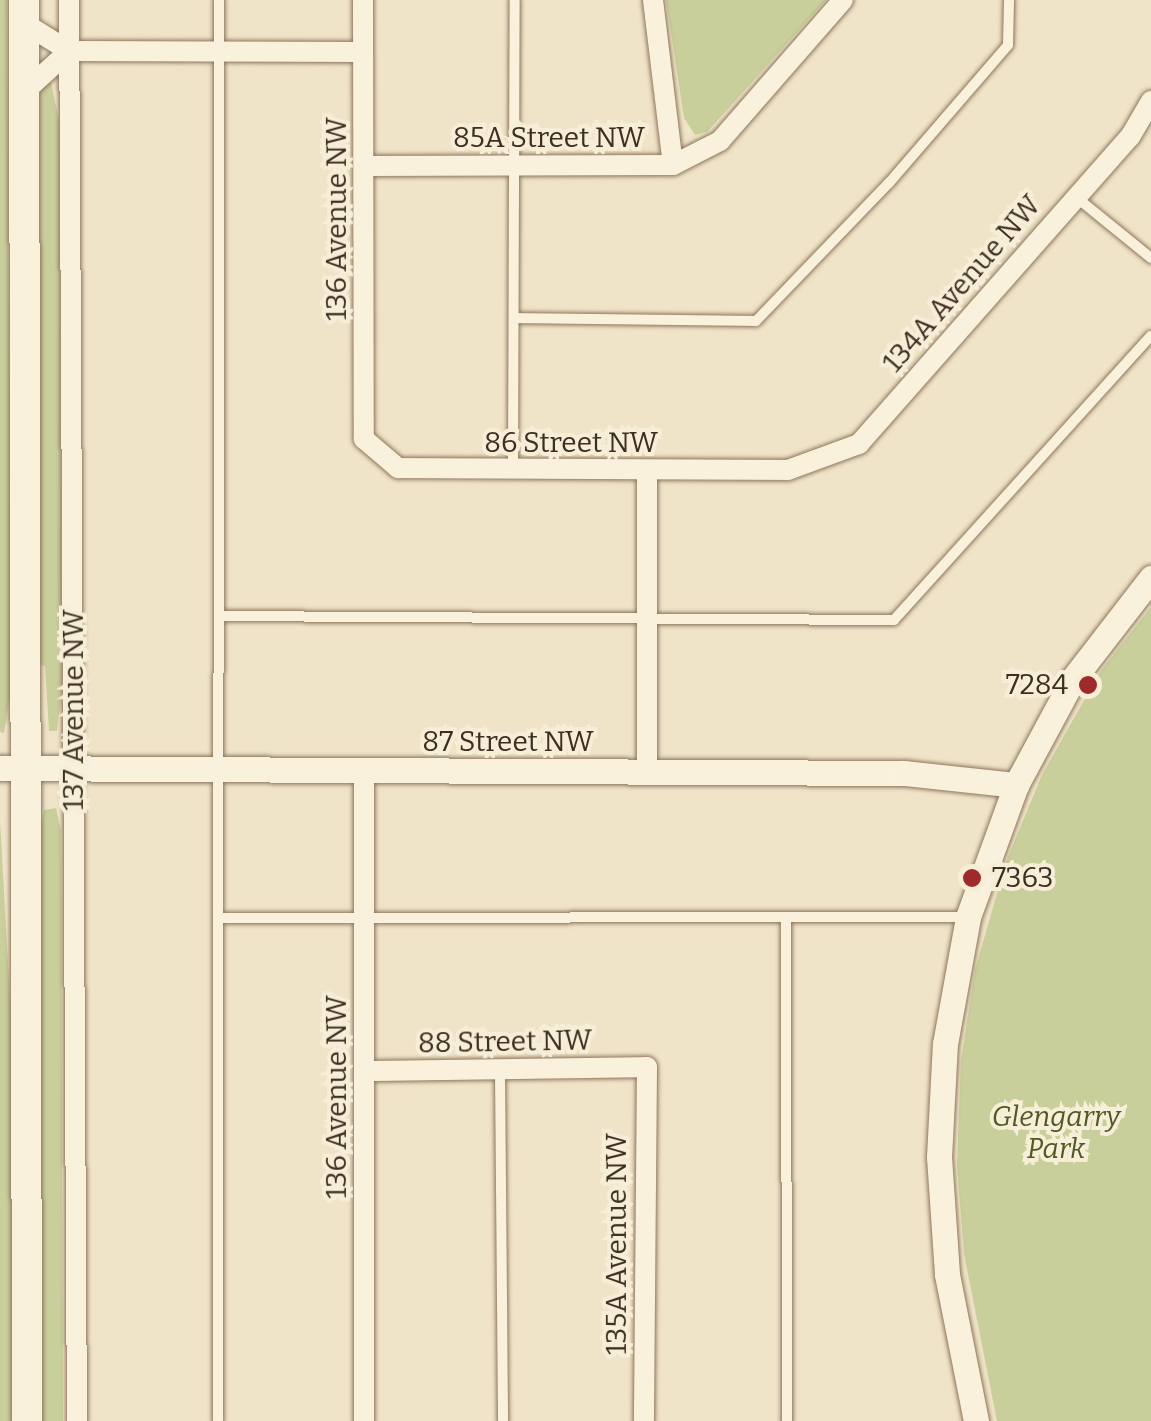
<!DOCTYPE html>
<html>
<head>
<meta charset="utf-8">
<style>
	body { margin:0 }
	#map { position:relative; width:1151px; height:1421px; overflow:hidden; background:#f0e4c8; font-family:Bitter,serif }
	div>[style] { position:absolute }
	.green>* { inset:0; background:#c9cf9b }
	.roads { filter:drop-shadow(0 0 2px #8d765c) drop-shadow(0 0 2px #8d765c) }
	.service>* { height:10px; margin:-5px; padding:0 5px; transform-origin:5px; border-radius:5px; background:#faf1dc }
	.minor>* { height:20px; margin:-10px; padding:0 10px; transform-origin:10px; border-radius:10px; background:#faf1dc }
	.tertiary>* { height:25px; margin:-12.5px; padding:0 12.5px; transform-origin:12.5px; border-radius:12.5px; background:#faf1dc }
	.secondary>* { height:30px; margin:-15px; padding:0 15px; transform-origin:15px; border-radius:15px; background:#faf1dc }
	.dots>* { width:28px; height:28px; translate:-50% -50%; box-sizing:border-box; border:5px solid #f7eed8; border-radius:50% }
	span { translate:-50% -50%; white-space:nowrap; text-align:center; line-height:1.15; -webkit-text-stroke:8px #f7eed8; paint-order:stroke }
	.street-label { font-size:28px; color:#3d2e20 }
	.poi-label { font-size:28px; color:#3d2e20 }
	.right { translate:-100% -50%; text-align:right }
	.left { translate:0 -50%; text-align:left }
	.park-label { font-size:28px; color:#4d5a26; font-style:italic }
</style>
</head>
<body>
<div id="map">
	<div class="green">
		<i style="clip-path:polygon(0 0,7px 0,11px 690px,4px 733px,0 732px)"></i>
		<i style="clip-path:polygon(666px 0,826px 0,707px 132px,695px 135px,684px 118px)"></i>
		<i style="clip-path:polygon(44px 83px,51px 83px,59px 120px,62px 689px,57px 731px,49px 731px,45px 666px,39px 665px,36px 104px)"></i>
		<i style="clip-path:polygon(1151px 607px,1151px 1421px,997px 1421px,964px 1254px,957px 1165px,961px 1061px,975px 970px,1006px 862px,1042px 775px,1100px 672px)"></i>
		<i style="clip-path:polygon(56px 808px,61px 830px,63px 1421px,41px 1421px,40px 826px,44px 810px)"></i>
		<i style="clip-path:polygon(0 820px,14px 1072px,14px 1421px,0 1421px)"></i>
	</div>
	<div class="roads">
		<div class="service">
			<i style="left:1076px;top:197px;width:97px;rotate:39.1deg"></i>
			<i style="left:515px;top:318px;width:241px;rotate:0.7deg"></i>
			<i style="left:756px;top:321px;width:192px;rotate:-46.1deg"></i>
			<i style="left:889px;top:183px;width:182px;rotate:-49.2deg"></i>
			<i style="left:1008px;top:45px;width:45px;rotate:-88.7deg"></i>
			<i style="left:513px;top:470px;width:470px;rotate:-89.8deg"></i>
			<i style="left:219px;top:616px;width:675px;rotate:0.34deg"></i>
			<i style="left:894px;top:620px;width:383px;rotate:-47.9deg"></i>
			<i style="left:220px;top:918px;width:748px;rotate:-0.08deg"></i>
			<i style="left:786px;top:918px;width:503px;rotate:89.89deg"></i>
			<i style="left:500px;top:1071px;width:350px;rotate:89.5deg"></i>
			<i style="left:218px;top:1421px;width:1421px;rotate:-89.96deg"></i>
		</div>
		<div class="minor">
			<i style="left:69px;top:0;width:1421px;rotate:89.68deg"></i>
			<i style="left:363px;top:0;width:439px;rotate:89.9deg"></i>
			<i style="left:364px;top:439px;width:45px;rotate:40.5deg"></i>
			<i style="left:398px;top:468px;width:390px;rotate:0.3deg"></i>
			<i style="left:788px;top:470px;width:76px;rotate:-20.1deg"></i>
			<i style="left:859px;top:444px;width:409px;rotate:-48.6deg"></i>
			<i style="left:1130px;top:137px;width:42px;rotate:-59.7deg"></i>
			<i style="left:653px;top:0;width:166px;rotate:83.1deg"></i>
			<i style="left:24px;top:23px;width:53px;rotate:31.9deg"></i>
			<i style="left:69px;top:51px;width:294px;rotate:0.2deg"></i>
			<i style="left:24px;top:92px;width:61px;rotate:-42.3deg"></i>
			<i style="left:365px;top:166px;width:308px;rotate:-0.2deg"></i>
			<i style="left:673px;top:165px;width:53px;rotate:-27.1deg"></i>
			<i style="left:720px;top:141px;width:187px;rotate:-48.9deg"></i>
			<i style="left:647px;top:470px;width:302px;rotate:90deg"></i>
			<i style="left:365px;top:1071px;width:282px;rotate:-0.8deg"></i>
			<i style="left:647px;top:1067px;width:354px;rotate:90.5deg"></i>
			<i style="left:364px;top:1421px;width:649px;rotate:-90deg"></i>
		</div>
		<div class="tertiary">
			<i style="left:0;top:768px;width:904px;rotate:0.32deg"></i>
			<i style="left:904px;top:773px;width:113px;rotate:6.1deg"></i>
			<i style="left:976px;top:1421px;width:150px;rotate:-101.2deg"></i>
			<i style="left:947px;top:1274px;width:117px;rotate:-93.9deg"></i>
			<i style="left:939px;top:1157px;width:113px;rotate:-87deg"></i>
			<i style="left:945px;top:1044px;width:129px;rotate:-79.7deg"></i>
			<i style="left:968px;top:917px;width:140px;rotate:-70deg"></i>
			<i style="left:1016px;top:785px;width:120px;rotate:-61.7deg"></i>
			<i style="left:1073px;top:679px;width:128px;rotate:-52.3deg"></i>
		</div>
		<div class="secondary">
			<i style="left:24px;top:0;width:1421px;rotate:89.88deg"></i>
		</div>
	</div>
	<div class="dots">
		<i style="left:1088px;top:685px;background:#9e2a2b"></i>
		<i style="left:972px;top:878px;background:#9e2a2b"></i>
	</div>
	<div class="street-label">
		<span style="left:549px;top:138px">85A Street NW</span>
		<span style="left:337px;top:219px;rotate:-90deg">136 Avenue NW</span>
		<span style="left:962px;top:284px;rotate:-49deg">134A Avenue NW</span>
		<span style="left:571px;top:443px">86 Street NW</span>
		<span style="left:74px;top:710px;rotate:-90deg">137 Avenue NW</span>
		<span style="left:508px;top:742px">87 Street NW</span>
		<span style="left:505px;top:1042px;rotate:-1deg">88 Street NW</span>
		<span style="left:337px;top:1097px;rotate:-90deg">136 Avenue NW</span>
		<span style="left:617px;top:1244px;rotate:-90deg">135A Avenue NW</span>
	</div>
	<div class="poi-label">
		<span class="right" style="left:1068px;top:685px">7284</span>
		<span class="left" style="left:992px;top:878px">7363</span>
	</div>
	<div class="park-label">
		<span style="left:1056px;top:1133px">Glengarry<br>Park</span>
	</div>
</div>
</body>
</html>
